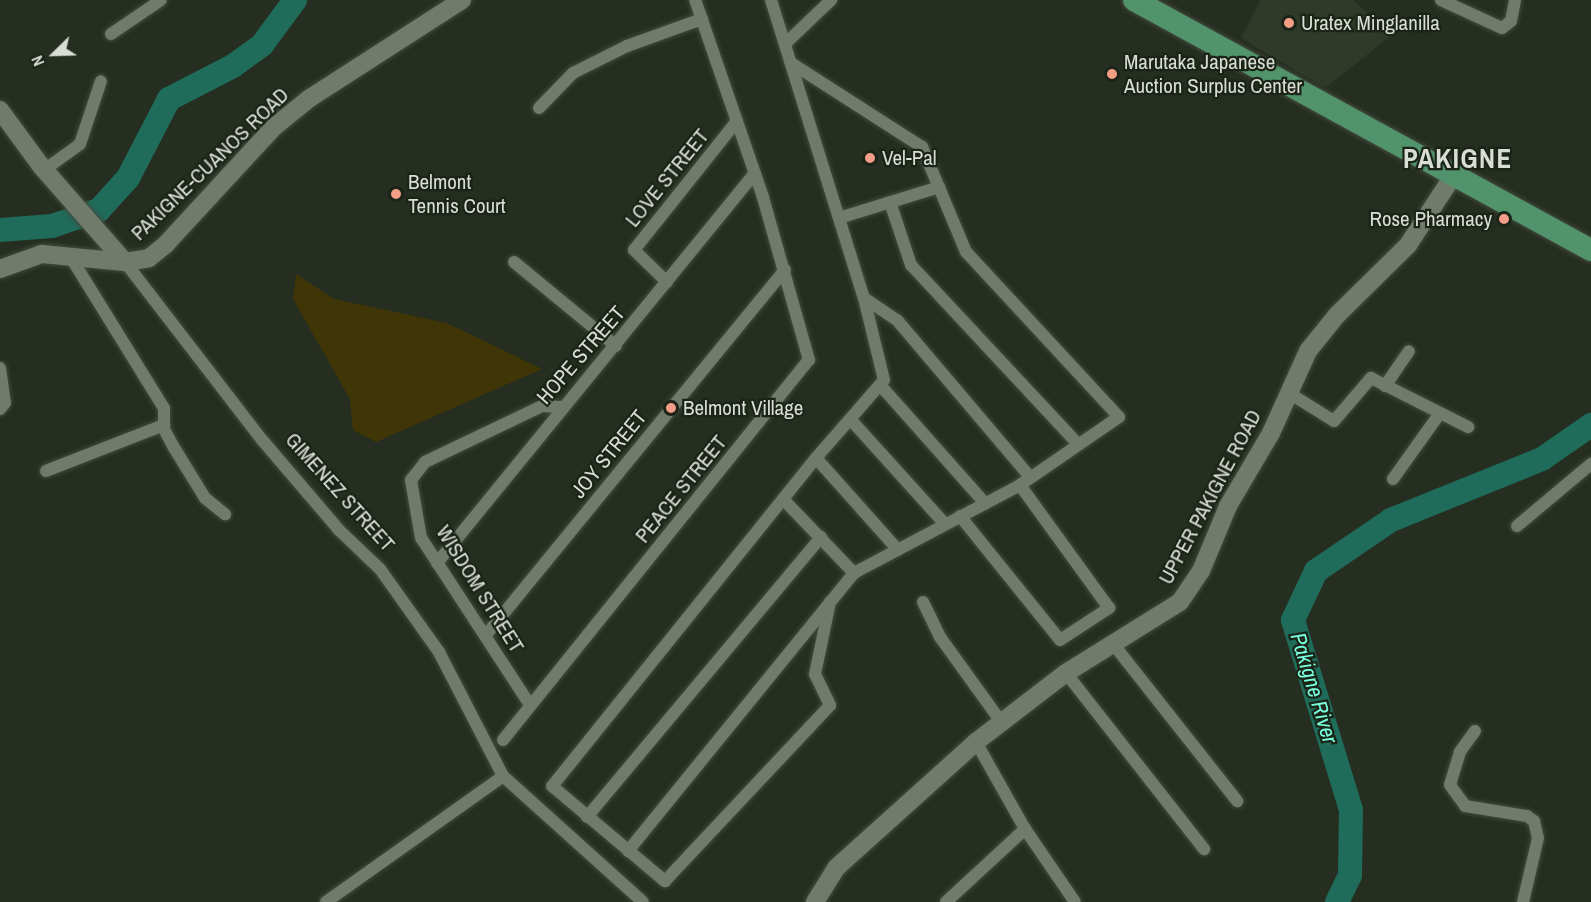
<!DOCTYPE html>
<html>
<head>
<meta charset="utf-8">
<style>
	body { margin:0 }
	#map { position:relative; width:1591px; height:902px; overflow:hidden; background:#252e20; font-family:"Archivo Narrow",sans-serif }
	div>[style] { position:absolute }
	.built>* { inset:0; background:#2f3b28 }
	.green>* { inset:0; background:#403507 }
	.river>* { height:24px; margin:-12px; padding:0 12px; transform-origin:12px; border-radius:12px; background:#1f6c5b }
	.roads { filter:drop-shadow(0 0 2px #434a3f) drop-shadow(0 0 2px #434a3f) }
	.street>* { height:12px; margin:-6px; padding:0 6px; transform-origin:6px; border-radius:6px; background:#707b6b }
	.secondary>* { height:18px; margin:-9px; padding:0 9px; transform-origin:9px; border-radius:9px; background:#707b6b }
	.highway>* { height:22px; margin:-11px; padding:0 11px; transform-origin:11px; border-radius:11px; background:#51936a }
	.dots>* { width:16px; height:16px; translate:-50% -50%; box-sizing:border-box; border:3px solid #1b2417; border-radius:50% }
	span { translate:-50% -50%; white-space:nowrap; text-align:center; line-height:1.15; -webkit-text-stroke:4.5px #1b2417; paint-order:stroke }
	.poi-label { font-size:21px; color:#d8ddd5 }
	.left { translate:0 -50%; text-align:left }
	.right { translate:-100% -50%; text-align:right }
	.street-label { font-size:21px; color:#d8ddd5 }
	.water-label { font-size:22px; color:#77ffde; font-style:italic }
	.district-label { font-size:27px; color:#d8ddd5; font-weight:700; letter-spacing:1.5px }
	.north { position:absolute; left:24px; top:24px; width:60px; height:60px; -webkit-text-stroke:4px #1b2417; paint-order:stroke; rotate:247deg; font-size:16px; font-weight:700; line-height:24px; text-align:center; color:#d8ddd5 }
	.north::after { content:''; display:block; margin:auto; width:21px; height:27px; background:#d8ddd5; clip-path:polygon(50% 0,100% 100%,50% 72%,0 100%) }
</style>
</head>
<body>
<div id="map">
	<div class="built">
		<i style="clip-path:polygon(1260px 0,1353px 0,1392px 35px,1325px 88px,1241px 38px)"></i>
	</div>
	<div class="green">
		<i style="clip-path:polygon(296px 274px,334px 299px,447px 323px,542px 369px,376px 442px,353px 430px,350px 399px,293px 299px)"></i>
	</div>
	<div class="river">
		<i style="left:0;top:230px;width:52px;rotate:-4.4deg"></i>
		<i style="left:52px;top:226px;width:50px;rotate:-18.8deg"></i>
		<i style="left:99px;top:210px;width:43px;rotate:-47.8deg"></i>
		<i style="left:128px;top:178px;width:89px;rotate:-62.6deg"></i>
		<i style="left:169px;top:99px;width:72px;rotate:-27.3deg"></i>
		<i style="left:233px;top:66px;width:36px;rotate:-36deg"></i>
		<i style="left:262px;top:45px;width:56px;rotate:-53.7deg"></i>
		<i style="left:1337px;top:902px;width:30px;rotate:-64deg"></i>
		<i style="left:1350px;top:875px;width:65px;rotate:-89.1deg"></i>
		<i style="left:1351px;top:810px;width:199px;rotate:-107deg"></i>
		<i style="left:1293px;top:620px;width:54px;rotate:-64.9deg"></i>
		<i style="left:1316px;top:571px;width:91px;rotate:-34.2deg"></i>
		<i style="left:1391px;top:520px;width:163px;rotate:-22deg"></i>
		<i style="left:1542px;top:459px;width:60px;rotate:-34.8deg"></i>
	</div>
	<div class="roads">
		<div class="street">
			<i style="left:771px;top:0;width:312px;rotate:72.7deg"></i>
			<i style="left:864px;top:298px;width:84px;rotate:76.3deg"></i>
			<i style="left:884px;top:380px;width:103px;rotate:131.1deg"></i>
			<i style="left:816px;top:458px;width:421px;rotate:128.8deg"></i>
			<i style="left:552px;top:786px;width:148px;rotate:40.1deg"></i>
			<i style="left:665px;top:881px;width:241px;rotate:-46.8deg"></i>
			<i style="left:830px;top:705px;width:34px;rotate:-116deg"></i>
			<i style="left:815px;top:674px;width:74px;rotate:-78.2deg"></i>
			<i style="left:1441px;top:0;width:67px;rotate:24.7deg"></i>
			<i style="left:1502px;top:28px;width:11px;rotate:-38deg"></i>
			<i style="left:1511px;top:21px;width:21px;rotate:-79deg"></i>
			<i style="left:111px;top:34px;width:60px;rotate:-34.2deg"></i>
			<i style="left:785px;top:44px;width:64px;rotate:-43.7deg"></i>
			<i style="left:539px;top:108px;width:49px;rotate:-45.8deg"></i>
			<i style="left:573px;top:73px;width:60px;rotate:-26.6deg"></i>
			<i style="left:627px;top:46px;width:80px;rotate:-19.8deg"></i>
			<i style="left:44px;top:170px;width:44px;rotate:-35.8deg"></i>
			<i style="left:80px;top:144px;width:66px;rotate:-71.6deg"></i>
			<i style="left:890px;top:202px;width:66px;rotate:71.6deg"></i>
			<i style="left:911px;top:265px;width:245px;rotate:47deg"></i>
			<i style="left:839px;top:218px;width:105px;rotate:-17.2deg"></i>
			<i style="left:70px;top:256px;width:179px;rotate:58.3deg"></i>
			<i style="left:164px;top:408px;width:21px;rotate:90deg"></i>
			<i style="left:164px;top:429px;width:19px;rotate:62deg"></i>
			<i style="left:173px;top:446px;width:61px;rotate:58.4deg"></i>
			<i style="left:205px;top:498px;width:26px;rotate:39deg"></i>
			<i style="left:125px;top:262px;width:226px;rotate:52.4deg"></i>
			<i style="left:263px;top:441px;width:117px;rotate:49.5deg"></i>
			<i style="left:339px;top:530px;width:57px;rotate:43.6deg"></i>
			<i style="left:380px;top:569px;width:102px;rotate:54.6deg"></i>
			<i style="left:439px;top:652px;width:140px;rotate:62.7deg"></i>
			<i style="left:503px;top:776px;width:188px;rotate:42deg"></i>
			<i style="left:514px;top:262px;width:132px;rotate:39.5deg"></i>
			<i style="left:667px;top:282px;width:46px;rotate:-135.9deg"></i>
			<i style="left:634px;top:250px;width:165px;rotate:-51.4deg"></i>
			<i style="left:864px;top:298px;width:40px;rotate:34deg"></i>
			<i style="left:897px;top:320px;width:206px;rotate:49.7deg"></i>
			<i style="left:0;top:368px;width:35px;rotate:82deg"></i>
			<i style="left:5px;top:403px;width:8px;rotate:130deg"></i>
			<i style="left:881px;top:386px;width:157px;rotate:48.4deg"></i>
			<i style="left:1385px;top:386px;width:42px;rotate:-55.6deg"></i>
			<i style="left:1289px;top:393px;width:53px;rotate:31.9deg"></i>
			<i style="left:1334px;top:421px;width:57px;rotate:-49.3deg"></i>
			<i style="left:1371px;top:378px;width:109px;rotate:26.8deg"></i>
			<i style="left:851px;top:420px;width:140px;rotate:47.9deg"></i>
			<i style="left:816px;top:458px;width:123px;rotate:48.3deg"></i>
			<i style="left:46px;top:471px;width:127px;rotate:-21.3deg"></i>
			<i style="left:1393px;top:479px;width:81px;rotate:-54.5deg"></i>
			<i style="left:783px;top:499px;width:103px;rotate:46.2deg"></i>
			<i style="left:960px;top:516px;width:159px;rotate:51.1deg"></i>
			<i style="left:1060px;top:640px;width:59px;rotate:-33.1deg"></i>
			<i style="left:1109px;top:608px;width:152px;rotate:-125.9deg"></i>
			<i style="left:1517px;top:526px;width:97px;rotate:-40deg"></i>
			<i style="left:437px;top:563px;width:503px;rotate:-50.81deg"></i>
			<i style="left:923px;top:602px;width:39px;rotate:64deg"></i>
			<i style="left:940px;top:637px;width:106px;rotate:54.2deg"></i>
			<i style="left:486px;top:635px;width:472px;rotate:-50.7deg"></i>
			<i style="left:1114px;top:645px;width:199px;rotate:51.7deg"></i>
			<i style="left:1066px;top:673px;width:224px;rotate:51.9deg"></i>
			<i style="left:530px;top:705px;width:199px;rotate:-123.1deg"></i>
			<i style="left:421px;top:538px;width:59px;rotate:-99.8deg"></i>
			<i style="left:411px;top:480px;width:23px;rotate:-52deg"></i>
			<i style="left:425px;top:462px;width:130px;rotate:-25.6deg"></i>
			<i style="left:542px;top:406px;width:19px;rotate:3deg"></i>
			<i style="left:1475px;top:731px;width:26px;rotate:126deg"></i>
			<i style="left:1460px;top:752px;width:34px;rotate:107deg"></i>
			<i style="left:1450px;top:785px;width:26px;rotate:54deg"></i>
			<i style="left:1465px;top:806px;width:63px;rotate:9.2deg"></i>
			<i style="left:1527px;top:816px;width:9px;rotate:36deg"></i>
			<i style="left:1534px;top:821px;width:17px;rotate:77deg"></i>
			<i style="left:1538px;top:838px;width:66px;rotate:103.2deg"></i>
			<i style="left:503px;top:740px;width:488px;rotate:-51.2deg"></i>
			<i style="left:809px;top:360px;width:169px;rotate:-105.8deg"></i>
			<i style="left:763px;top:197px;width:208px;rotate:-109deg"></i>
			<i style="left:976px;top:742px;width:100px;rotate:60.6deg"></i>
			<i style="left:1025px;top:829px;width:88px;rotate:55.6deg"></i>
			<i style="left:587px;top:817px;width:365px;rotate:-50.1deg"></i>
			<i style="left:628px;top:851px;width:358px;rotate:-50.9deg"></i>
			<i style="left:854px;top:573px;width:188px;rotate:-27.9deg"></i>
			<i style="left:1020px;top:485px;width:120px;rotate:-34.5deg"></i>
			<i style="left:1119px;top:417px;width:225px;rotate:-132.8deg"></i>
			<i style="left:966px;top:252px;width:114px;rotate:-112.7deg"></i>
			<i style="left:922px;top:147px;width:156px;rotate:-147.3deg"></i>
			<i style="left:326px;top:902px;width:217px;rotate:-35.4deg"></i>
			<i style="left:946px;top:902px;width:108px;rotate:-42.7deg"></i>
		</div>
		<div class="secondary">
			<i style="left:0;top:110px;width:69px;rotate:53.8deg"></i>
			<i style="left:41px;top:166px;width:128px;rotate:48.8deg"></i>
			<i style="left:0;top:269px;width:45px;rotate:-19.7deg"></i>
			<i style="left:42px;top:254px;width:83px;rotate:5.5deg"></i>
			<i style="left:125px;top:262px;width:24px;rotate:-9deg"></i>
			<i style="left:149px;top:258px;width:22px;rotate:-39deg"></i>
			<i style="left:166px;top:244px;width:159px;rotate:-47.3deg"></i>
			<i style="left:274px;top:127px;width:46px;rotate:-38.9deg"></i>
			<i style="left:310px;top:98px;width:181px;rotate:-32.8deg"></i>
			<i style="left:815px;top:902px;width:40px;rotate:-58deg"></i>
			<i style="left:836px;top:868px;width:188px;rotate:-42deg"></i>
			<i style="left:976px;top:742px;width:113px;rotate:-37.5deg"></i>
			<i style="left:1066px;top:673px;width:134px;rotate:-31.9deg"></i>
			<i style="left:1180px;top:602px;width:37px;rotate:-56deg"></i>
			<i style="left:1201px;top:571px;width:70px;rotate:-67.4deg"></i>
			<i style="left:1228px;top:506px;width:85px;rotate:-59.5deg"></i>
			<i style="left:1271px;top:433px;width:90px;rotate:-65.7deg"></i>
			<i style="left:1308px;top:351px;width:46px;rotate:-51.1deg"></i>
			<i style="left:1337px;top:315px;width:100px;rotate:-44.6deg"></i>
			<i style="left:1408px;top:245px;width:82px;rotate:-56.9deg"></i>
		</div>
		<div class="highway">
			<i style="left:1134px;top:0;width:521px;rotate:28.68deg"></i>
		</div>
	</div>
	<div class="dots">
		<i style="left:1289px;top:23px;background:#f49e88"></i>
		<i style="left:1112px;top:74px;background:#f49e88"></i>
		<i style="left:870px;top:158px;background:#f49e88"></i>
		<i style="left:396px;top:194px;background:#f49e88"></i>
		<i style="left:1504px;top:219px;background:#f49e88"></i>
		<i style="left:671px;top:408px;background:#f49e88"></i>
	</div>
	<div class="poi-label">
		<span class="left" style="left:1301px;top:23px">Uratex Minglanilla</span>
		<span class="left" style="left:1124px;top:74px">Marutaka Japanese<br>Auction Surplus Center</span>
		<span class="left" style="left:882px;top:158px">Vel-Pal</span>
		<span class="left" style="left:408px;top:194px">Belmont<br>Tennis Court</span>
		<span class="right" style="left:1492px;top:219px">Rose Pharmacy</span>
		<span class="left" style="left:683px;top:408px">Belmont Village</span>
	</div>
	<div class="street-label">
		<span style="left:210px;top:164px;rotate:-44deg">PAKIGNE-CUANOS ROAD</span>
		<span style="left:667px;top:178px;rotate:-51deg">LOVE STREET</span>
		<span style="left:581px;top:355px;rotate:-49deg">HOPE STREET</span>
		<span style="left:609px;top:454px;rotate:-51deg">JOY STREET</span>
		<span style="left:681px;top:489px;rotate:-51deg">PEACE STREET</span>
		<span style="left:340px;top:492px;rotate:48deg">GIMENEZ STREET</span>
		<span style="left:1210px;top:497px;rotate:-62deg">UPPER PAKIGNE ROAD</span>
		<span style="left:480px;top:589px;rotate:58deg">WISDOM STREET</span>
	</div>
	<div class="water-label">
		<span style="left:1314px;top:688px;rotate:73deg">Pakigne River</span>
	</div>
	<div class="district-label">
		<span style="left:1458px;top:159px">PAKIGNE</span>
	</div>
	<div class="north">N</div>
</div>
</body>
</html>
